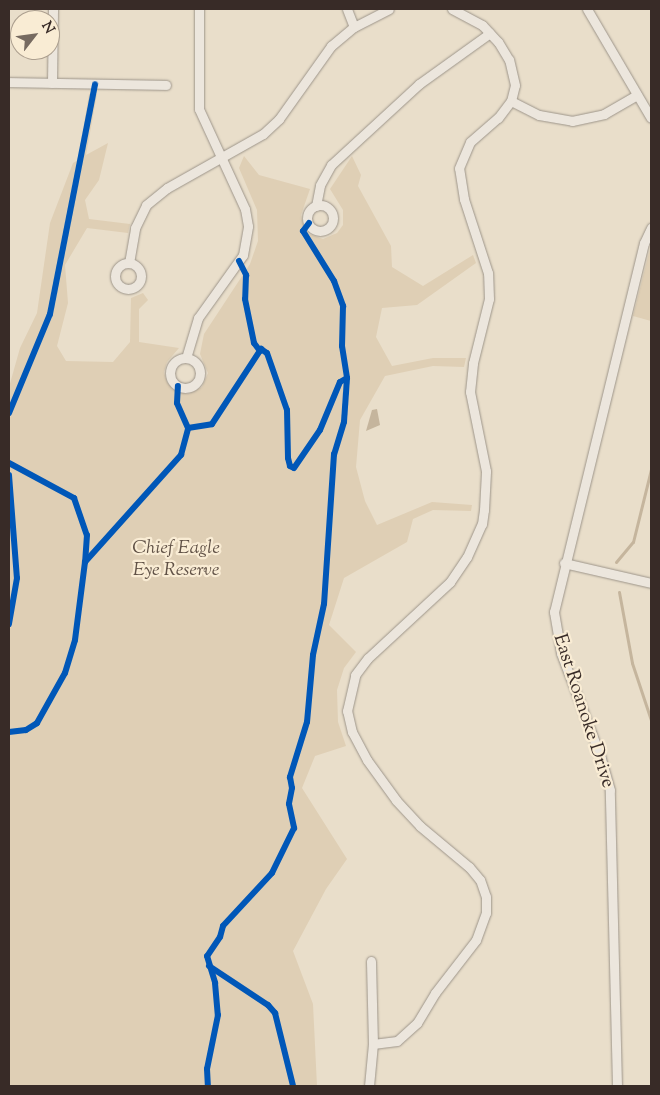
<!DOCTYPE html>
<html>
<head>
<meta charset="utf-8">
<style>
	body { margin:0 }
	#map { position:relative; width:660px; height:1095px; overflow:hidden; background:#e9deca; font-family:"Sorts Mill Goudy",serif }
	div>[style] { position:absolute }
	.green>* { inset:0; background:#dfcfb5 }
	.water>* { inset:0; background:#c5b59d }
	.stream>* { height:3px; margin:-1.5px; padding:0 1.5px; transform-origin:1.5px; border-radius:1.5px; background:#c5b59d }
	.roads { filter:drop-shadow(0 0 1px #9d958a) drop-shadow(0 0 1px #9d958a) }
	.minor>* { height:9px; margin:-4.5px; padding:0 4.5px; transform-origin:4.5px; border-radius:4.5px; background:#ece6dd }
	.minor>.ring { margin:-4.5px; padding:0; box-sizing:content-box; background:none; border:9px solid #ece6dd; border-radius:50% }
	.cycleway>* { height:6px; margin:-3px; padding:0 3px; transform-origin:3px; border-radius:3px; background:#0057b8 }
	span { translate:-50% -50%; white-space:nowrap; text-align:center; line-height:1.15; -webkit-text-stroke:4.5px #f9ecd4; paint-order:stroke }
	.park-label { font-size:19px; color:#605146; font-style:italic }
	.street-label { font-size:19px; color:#382b27 }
	.frame { position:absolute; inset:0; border:10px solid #382b27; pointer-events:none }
	.north { position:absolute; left:10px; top:10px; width:50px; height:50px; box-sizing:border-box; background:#f9ecd4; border:1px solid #ac9f8f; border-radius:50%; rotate:60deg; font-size:14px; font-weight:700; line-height:20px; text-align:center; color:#382b27 }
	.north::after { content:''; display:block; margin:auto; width:18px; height:22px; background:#766a60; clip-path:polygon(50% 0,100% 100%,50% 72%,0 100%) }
</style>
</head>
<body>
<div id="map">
	<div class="green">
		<i style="clip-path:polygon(89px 94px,97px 94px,86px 155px,108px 143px,99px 180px,85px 200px,89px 219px,130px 224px,128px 233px,87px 228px,65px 265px,68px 303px,57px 346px,66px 361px,113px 362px,130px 342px,131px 298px,143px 293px,148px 300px,139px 309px,139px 342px,179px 348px,167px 362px,164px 372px,167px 382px,173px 390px,188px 394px,202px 387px,208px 373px,200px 354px,204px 334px,250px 264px,258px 241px,257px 210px,239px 168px,244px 156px,259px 175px,310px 189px,301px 215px,303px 225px,309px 234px,323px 239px,337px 233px,343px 225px,343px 210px,330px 189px,352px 156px,361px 175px,358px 186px,391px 246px,392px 267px,423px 286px,473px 255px,476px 263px,417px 305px,382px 308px,376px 337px,392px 366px,433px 358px,466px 358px,464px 367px,433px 366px,385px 376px,360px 420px,356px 467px,365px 501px,377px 525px,432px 502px,472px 505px,471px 511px,433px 510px,413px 519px,407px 542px,344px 578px,329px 625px,356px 652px,344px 668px,337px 690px,338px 722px,346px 746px,315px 756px,302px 788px,347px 859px,326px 889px,293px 951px,313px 1004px,317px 1086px,9px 1086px,9px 387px,20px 348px,37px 313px,50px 223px,73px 163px,78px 160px)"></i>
		<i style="clip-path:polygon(651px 245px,651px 321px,633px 316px)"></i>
	</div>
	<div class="water">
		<i style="clip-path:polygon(377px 409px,380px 425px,366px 431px,372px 410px)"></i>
	</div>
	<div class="stream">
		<i style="left:616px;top:562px;width:26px;rotate:-50deg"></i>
		<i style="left:633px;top:542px;width:75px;rotate:-76.1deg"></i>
		<i style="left:619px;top:592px;width:72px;rotate:79.6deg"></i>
		<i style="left:632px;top:663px;width:60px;rotate:71.6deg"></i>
	</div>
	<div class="roads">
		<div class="minor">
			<i style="left:347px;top:9px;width:19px;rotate:69deg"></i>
			<i style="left:587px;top:9px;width:126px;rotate:59.6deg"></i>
			<i style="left:9px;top:82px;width:157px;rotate:1.1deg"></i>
			<i style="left:52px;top:83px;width:74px;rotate:-89.2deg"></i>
			<i style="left:511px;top:101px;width:31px;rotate:27deg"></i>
			<i style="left:539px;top:115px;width:34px;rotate:10deg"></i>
			<i style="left:572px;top:121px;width:33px;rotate:-12deg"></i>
			<i style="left:604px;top:114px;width:38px;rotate:-30deg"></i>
			<i class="ring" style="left:307px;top:205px;width:17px;height:17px"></i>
			<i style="left:316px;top:206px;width:21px;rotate:-79deg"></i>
			<i style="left:320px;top:185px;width:23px;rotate:-61deg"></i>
			<i style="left:331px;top:165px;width:120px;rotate:-42.6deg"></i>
			<i style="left:419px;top:84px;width:87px;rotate:-35.7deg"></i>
			<i class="ring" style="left:115px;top:263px;width:17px;height:17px"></i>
			<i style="left:129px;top:263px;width:36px;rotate:-80deg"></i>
			<i style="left:135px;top:228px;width:25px;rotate:-64deg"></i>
			<i style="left:146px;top:205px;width:27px;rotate:-39deg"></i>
			<i style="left:167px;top:188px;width:110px;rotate:-29.4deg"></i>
			<i style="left:263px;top:134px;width:22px;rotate:-43deg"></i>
			<i style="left:279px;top:119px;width:90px;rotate:-54.5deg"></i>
			<i style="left:331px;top:46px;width:30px;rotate:-40deg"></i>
			<i style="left:354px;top:27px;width:39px;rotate:-27deg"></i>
			<i style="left:186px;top:358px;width:42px;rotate:-73.3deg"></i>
			<i style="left:198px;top:318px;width:77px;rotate:-54.5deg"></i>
			<i style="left:243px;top:255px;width:29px;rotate:-80deg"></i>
			<i style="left:248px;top:226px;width:17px;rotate:-100deg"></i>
			<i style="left:245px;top:209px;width:110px;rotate:-114.7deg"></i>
			<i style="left:199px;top:109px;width:100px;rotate:-90deg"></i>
			<i class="ring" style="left:170px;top:358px;width:21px;height:21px"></i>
			<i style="left:564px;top:563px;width:89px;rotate:12.9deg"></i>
			<i style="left:373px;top:1044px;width:24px;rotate:-7deg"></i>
			<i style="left:397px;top:1041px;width:27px;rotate:-42deg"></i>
			<i style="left:417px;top:1023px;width:35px;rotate:-59deg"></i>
			<i style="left:435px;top:993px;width:67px;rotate:-52.3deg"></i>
			<i style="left:476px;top:940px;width:29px;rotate:-70deg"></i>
			<i style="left:486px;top:913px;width:16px;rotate:-90deg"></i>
			<i style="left:486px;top:897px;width:18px;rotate:-109deg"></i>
			<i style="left:480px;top:880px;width:17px;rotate:-130deg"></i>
			<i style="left:469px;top:867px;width:64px;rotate:-140.1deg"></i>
			<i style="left:420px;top:826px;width:35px;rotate:-133deg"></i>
			<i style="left:396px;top:800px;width:49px;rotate:-125.9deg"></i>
			<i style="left:367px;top:760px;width:32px;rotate:-118deg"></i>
			<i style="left:352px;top:732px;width:22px;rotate:-103deg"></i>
			<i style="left:347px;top:711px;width:37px;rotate:-77deg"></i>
			<i style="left:355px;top:675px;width:21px;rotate:-53deg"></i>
			<i style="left:368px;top:658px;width:112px;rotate:-42.8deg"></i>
			<i style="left:450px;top:582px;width:30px;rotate:-56deg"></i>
			<i style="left:467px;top:557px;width:36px;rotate:-66deg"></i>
			<i style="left:482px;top:524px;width:14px;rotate:-82deg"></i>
			<i style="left:484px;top:510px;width:39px;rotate:-87deg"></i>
			<i style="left:486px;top:471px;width:81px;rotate:-101.4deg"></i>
			<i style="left:470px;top:392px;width:29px;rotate:-84deg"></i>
			<i style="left:473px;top:363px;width:66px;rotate:-76deg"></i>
			<i style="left:489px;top:299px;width:26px;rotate:-92deg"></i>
			<i style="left:488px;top:273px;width:78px;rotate:-108deg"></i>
			<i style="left:464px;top:199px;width:31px;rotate:-99deg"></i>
			<i style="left:459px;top:168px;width:28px;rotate:-67deg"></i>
			<i style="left:470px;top:142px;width:37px;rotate:-41deg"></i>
			<i style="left:498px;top:118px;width:21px;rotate:-53deg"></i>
			<i style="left:511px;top:101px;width:16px;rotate:-76deg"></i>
			<i style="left:515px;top:85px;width:26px;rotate:-103deg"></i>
			<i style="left:509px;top:60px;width:21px;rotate:-121deg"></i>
			<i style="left:498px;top:42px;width:23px;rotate:-133deg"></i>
			<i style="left:482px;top:25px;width:34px;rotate:-152deg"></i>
			<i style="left:369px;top:1086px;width:42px;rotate:-84.6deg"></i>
			<i style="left:373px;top:1044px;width:83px;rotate:-91.4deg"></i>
			<i style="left:617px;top:1086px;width:296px;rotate:-91.4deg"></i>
			<i style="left:610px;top:790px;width:33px;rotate:-106deg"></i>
			<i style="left:601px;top:758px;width:112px;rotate:-110.9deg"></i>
			<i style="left:561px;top:653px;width:42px;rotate:-99.7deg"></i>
			<i style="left:554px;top:612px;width:380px;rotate:-76.3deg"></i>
			<i style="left:644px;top:243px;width:17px;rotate:-65deg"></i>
		</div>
	</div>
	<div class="cycleway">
		<i style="left:309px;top:223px;width:10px;rotate:127deg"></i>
		<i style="left:303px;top:231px;width:59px;rotate:58.2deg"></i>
		<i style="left:334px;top:281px;width:27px;rotate:70deg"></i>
		<i style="left:343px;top:306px;width:40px;rotate:91.4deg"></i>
		<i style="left:342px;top:346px;width:32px;rotate:81deg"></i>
		<i style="left:239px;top:261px;width:16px;rotate:63deg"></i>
		<i style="left:246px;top:275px;width:24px;rotate:92deg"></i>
		<i style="left:245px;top:299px;width:45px;rotate:78.4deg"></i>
		<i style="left:254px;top:343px;width:10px;rotate:53deg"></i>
		<i style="left:9px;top:413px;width:107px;rotate:-67.5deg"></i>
		<i style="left:50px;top:314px;width:234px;rotate:-78.9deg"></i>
		<i style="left:188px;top:428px;width:24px;rotate:-9deg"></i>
		<i style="left:212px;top:424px;width:90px;rotate:-56.8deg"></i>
		<i style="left:261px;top:349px;width:7px;rotate:34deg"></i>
		<i style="left:267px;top:353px;width:60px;rotate:70.7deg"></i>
		<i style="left:287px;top:410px;width:48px;rotate:88.8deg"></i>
		<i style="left:288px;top:458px;width:8px;rotate:76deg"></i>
		<i style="left:290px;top:466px;width:4px;rotate:27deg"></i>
		<i style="left:294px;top:468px;width:46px;rotate:-55.6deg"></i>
		<i style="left:320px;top:430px;width:52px;rotate:-67.4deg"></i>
		<i style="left:340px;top:382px;width:8px;rotate:-30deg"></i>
		<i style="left:347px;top:378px;width:44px;rotate:93.9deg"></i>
		<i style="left:344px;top:422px;width:34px;rotate:107deg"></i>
		<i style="left:334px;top:454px;width:150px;rotate:93.8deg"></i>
		<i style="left:324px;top:604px;width:52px;rotate:102.2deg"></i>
		<i style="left:313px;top:655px;width:67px;rotate:95.1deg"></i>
		<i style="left:307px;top:722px;width:58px;rotate:107.2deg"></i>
		<i style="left:290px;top:777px;width:11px;rotate:80deg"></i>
		<i style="left:292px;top:788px;width:16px;rotate:101deg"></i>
		<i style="left:289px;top:804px;width:25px;rotate:78deg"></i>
		<i style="left:294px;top:828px;width:50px;rotate:116.1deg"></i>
		<i style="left:272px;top:873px;width:72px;rotate:132.8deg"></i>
		<i style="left:223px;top:926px;width:11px;rotate:105deg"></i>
		<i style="left:220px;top:937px;width:23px;rotate:124deg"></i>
		<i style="left:207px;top:956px;width:28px;rotate:73deg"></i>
		<i style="left:215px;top:983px;width:32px;rotate:85deg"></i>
		<i style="left:218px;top:1015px;width:55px;rotate:101.5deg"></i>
		<i style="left:207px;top:1069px;width:17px;rotate:87deg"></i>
		<i style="left:9px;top:463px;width:74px;rotate:28.3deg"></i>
		<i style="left:74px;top:498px;width:39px;rotate:71deg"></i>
		<i style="left:87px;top:535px;width:27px;rotate:94deg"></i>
		<i style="left:9px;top:475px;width:103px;rotate:85.6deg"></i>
		<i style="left:17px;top:578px;width:47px;rotate:99.9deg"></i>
		<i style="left:9px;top:732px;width:17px;rotate:-7deg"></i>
		<i style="left:26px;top:730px;width:13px;rotate:-32deg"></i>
		<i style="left:37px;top:723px;width:57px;rotate:-60.8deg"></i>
		<i style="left:65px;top:673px;width:34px;rotate:-73deg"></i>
		<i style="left:75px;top:640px;width:79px;rotate:-82.7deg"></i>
		<i style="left:85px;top:562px;width:144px;rotate:-48.1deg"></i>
		<i style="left:181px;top:455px;width:28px;rotate:-75deg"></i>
		<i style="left:188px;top:428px;width:27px;rotate:-114deg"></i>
		<i style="left:177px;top:403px;width:17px;rotate:-87deg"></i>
		<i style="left:209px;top:966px;width:71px;rotate:33.5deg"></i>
		<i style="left:268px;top:1005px;width:11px;rotate:49deg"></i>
		<i style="left:275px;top:1013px;width:75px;rotate:76.1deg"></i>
	</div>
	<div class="park-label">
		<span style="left:176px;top:560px">Chief Eagle<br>Eye Reserve</span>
	</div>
	<div class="street-label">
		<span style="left:583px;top:711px;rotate:72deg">East Roanoke Drive</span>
	</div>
	<div class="frame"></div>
	<div class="north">N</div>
</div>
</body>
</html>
